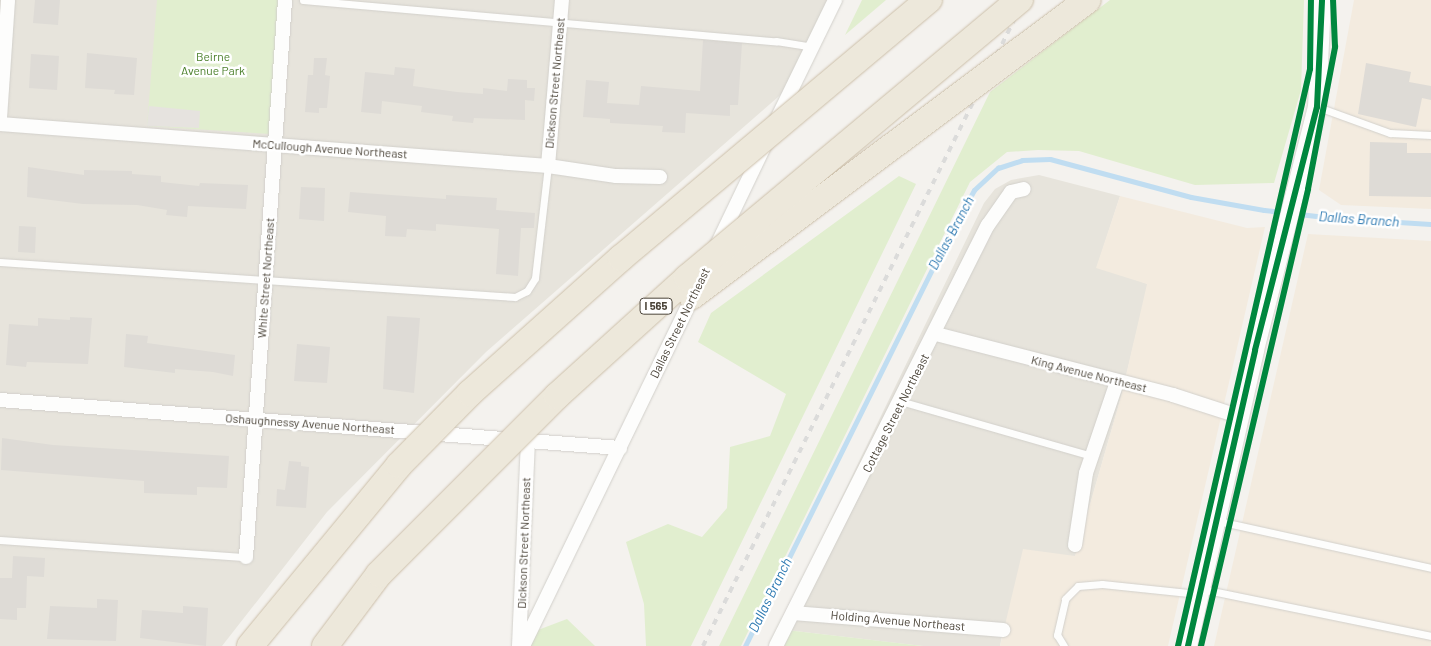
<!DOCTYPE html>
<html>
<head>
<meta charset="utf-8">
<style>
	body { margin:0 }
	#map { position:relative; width:1431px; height:646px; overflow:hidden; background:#f4f2ee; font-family:Barlow,sans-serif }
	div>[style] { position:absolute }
	.residential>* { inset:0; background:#e7e4dc }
	.commercial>* { inset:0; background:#f3ebdf }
	.green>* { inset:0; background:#e1eecf }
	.parking>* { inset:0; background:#e6e3df }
	.stream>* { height:5px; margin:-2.5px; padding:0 2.5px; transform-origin:2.5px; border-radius:2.5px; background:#c0ddf1 }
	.building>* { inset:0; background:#dedbd6 }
	.roads { filter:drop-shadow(0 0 1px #d2d0cb) drop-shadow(0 0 1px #d2d0cb) }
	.service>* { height:7px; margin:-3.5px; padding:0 3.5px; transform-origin:3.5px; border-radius:3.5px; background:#fdfdfc }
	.minor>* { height:14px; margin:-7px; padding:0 7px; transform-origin:7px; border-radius:7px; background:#fdfdfc }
	.tertiary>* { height:18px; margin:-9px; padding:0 9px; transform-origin:9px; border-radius:9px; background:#fdfdfc }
	.rail>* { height:4px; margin-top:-2px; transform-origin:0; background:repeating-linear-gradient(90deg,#dbdbda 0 6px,transparent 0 12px) }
	.bridges { filter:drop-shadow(0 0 1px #ccbfa9) drop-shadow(0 0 1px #ccbfa9) }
	.motorway-bridge>* { height:26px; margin:-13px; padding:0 13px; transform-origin:13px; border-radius:13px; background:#ede8db }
	.cycleway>* { height:6px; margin:-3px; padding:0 3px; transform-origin:3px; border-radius:3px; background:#00873e }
	span { translate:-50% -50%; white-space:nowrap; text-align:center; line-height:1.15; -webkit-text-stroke:5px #fff; paint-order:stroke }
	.shield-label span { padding:1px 4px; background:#fff; border:1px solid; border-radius:4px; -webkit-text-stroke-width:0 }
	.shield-label { font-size:11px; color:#4b4439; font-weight:700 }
	.park-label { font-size:12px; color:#4a7f2a }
	.street-label { font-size:12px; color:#4b4439 }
	.water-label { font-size:14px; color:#2e7ab2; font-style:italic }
</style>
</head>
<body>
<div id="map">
	<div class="residential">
		<i style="clip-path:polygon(0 0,830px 0,786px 90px,486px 352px,327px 512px,222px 646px,0 646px)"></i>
		<i style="clip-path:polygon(1039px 175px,1120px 196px,1097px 267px,1148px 284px,1121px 397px,1075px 557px,1003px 630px,1000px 646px,923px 646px,778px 629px,984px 203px,995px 189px,1011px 180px)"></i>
	</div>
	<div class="commercial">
		<i style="clip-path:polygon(1354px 0,1431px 0,1431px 209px,1341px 205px,1319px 190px)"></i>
		<i style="clip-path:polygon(1120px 196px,1247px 228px,1265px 227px,1168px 646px,1000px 646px,1023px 549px,1075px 556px,1121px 397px,1147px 284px,1096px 268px)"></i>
		<i style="clip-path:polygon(1308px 234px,1431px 241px,1431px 646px,1214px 646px)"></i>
	</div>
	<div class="green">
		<i style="clip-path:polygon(157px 0,279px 0,271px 134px,147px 126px)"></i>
		<i style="clip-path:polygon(862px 0,886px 0,845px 35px)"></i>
		<i style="clip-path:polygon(1110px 0,1304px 0,1301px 90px,1274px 183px,1195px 185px,1079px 151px,1038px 150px,1007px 152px,970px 182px,741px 646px,719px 646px,990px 92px)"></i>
		<i style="clip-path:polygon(899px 176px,916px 184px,691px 646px,646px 646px,644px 604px,626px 542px,668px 524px,702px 537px,727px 508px,730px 447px,770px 436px,786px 394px,698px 342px,711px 313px)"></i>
		<i style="clip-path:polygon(567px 619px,595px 646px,526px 646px,530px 633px)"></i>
		<i style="clip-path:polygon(778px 629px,923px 646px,771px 646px)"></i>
	</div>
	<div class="parking">
		<i style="clip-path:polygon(149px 106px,200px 111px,199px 128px,147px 126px)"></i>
	</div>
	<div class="stream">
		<i style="left:745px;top:646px;width:461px;rotate:-63.6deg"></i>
		<i style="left:950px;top:233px;width:49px;rotate:-60.8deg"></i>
		<i style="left:974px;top:190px;width:33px;rotate:-43deg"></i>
		<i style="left:998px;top:168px;width:25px;rotate:-18deg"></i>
		<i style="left:1022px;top:160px;width:28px;rotate:-2deg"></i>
		<i style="left:1050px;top:159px;width:146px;rotate:15.1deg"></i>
		<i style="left:1191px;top:197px;width:74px;rotate:10.1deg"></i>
		<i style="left:1264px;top:210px;width:70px;rotate:6.5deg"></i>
		<i style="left:1334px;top:218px;width:97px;rotate:3.5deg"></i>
	</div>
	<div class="building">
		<i style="clip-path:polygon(35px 0,60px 0,58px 25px,33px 23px)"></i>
		<i style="clip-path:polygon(703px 40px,742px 43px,738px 105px,730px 105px,730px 116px,686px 113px,685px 133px,662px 132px,663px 126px,610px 123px,610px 119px,583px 117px,586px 80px,609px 82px,607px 103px,639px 105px,641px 86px,700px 91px)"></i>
		<i style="clip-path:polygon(87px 53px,137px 58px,134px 95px,114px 94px,115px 90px,85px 88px)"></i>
		<i style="clip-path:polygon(31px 54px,59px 56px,57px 90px,29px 88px)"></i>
		<i style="clip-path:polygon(314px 58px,327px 58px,325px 75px,330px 76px,327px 108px,319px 108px,319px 113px,305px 112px,308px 75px,313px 75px)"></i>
		<i style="clip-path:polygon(1366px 63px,1411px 72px,1409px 82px,1431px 86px,1431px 100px,1422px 98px,1416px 127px,1358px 114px)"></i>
		<i style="clip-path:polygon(395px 67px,415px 69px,413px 86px,457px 92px,483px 94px,483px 88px,507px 91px,508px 79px,527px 80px,527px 88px,535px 88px,534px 101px,525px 100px,525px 120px,474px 118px,473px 123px,452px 121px,453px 116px,421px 112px,422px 106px,382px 101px,381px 114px,361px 112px,365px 72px,394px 75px)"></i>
		<i style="clip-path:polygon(1370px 142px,1407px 143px,1407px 153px,1431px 153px,1431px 197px,1369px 196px)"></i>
		<i style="clip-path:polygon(28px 167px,84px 175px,84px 170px,132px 171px,132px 174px,161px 176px,161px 182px,199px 186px,200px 183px,248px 185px,246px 209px,188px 206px,187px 217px,166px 215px,167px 210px,137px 205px,83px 204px,27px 197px)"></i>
		<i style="clip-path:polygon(301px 187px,325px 188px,324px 221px,299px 219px)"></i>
		<i style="clip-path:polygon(350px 192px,446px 199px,446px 195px,497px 198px,496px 210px,535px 213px,534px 228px,521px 228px,518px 276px,496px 274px,499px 229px,436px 224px,436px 231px,407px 229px,406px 237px,385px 236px,386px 216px,348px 212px)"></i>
		<i style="clip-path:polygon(19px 226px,36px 227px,35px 253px,18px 252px)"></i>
		<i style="clip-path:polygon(387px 316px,420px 318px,414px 393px,383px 389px)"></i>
		<i style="clip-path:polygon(70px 317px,92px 318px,88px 364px,27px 362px,26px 367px,6px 365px,9px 324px,38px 326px,38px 318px,70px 320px)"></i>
		<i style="clip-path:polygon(126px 334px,148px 336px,147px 343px,235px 355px,233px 376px,213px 372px,175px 369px,175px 373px,124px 367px)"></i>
		<i style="clip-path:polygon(297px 344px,330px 347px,327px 383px,294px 381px)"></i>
		<i style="clip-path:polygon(2px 438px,53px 445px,229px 456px,227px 488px,197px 487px,197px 495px,144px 493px,144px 481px,1px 470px)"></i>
		<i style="clip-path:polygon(289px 461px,301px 462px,301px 466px,309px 467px,306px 508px,276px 506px,277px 489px,285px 490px)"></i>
		<i style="clip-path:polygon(13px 556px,45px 558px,44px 577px,27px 576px,26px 608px,17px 608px,17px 620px,0 619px,0 578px,12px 578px)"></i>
		<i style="clip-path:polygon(97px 599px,118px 600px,116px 641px,47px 639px,50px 606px,97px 608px)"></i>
		<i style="clip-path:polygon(183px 606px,208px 608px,206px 646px,140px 638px,142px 610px,183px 613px)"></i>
	</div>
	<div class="roads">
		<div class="service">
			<i style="left:303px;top:0;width:475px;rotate:5deg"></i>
			<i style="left:776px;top:41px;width:36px;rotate:9deg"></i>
			<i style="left:1318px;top:107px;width:77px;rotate:19.9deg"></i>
			<i style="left:1390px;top:133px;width:41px;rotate:2.8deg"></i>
			<i style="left:0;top:262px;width:516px;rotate:3.89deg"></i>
			<i style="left:515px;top:297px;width:13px;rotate:-27deg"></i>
			<i style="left:527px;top:291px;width:15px;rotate:-58deg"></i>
			<i style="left:535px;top:278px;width:113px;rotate:-83.4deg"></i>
			<i style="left:900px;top:401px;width:200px;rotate:16deg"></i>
			<i style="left:1218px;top:521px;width:218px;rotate:12.4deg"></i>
			<i style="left:0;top:540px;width:247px;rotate:4deg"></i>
			<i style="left:1064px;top:646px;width:13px;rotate:-122deg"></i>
			<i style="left:1057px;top:635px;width:37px;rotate:-77deg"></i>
			<i style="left:1065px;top:599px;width:18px;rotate:-45deg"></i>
			<i style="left:1078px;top:586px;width:24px;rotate:-5deg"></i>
			<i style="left:1102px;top:584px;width:87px;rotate:5.9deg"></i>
			<i style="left:1189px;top:593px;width:14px;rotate:-17deg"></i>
			<i style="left:1202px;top:589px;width:234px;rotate:11.6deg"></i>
		</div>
		<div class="minor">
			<i style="left:0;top:118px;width:118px;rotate:-86.1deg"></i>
			<i style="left:776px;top:121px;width:135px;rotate:-64deg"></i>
			<i style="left:0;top:124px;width:550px;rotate:4.38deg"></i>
			<i style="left:548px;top:166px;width:69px;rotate:8.4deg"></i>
			<i style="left:616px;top:176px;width:44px;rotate:1.3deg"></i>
			<i style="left:548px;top:166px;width:167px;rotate:-85.2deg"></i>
			<i style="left:717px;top:245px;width:111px;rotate:-64.4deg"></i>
			<i style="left:936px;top:334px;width:245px;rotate:14.4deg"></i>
			<i style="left:1173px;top:395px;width:71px;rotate:17.9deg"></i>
			<i style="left:0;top:400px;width:622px;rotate:4.43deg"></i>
			<i style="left:1075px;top:545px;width:73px;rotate:-81.3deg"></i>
			<i style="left:1086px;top:473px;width:96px;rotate:-71.2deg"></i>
			<i style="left:246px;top:557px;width:558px;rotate:-85.99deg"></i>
			<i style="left:793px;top:613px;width:211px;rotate:4.6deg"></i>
			<i style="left:519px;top:646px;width:206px;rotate:-87.5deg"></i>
			<i style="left:523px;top:646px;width:394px;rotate:-64.1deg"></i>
			<i style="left:776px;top:646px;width:471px;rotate:-63.3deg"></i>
			<i style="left:988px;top:225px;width:40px;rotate:-55.1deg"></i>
			<i style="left:1011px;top:192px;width:13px;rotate:-13deg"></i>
		</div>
		<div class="tertiary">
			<i style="left:1188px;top:646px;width:303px;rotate:-77.2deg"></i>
			<i style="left:1255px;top:350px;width:251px;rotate:-75.7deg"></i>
			<i style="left:1317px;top:107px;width:107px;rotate:-87.3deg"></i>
		</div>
	</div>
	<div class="rail">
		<i style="left:703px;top:646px;width:721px;rotate:-63.58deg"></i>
	</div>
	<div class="bridges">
		<div class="motorway-bridge">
			<i style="left:692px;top:296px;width:494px;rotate:-36.8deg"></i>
			<i style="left:250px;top:646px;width:234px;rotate:-50.5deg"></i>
			<i style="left:399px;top:465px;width:101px;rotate:-45.4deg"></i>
			<i style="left:470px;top:393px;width:203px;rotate:-41.8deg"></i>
			<i style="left:621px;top:258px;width:402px;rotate:-40deg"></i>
			<i style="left:325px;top:646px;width:90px;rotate:-53.1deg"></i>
			<i style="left:379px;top:574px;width:252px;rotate:-45deg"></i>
			<i style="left:557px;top:396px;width:176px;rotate:-42.2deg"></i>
			<i style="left:687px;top:278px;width:434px;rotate:-39.9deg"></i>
		</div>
	</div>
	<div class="cycleway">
		<i style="left:1178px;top:646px;width:592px;rotate:-77.11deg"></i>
		<i style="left:1310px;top:69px;width:69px;rotate:-89.2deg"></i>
		<i style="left:1188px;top:646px;width:303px;rotate:-77.2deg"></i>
		<i style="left:1255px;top:350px;width:251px;rotate:-75.7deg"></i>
		<i style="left:1317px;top:107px;width:107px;rotate:-87.3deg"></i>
		<i style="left:1201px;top:646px;width:469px;rotate:-76.8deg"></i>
		<i style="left:1308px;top:189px;width:145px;rotate:-79.2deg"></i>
		<i style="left:1335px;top:47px;width:47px;rotate:-92.4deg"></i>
	</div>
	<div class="shield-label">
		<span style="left:656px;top:306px">I 565</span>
	</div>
	<div class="park-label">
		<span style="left:213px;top:64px">Beirne<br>Avenue Park</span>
	</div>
	<div class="street-label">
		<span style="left:555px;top:83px;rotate:-85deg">Dickson Street Northeast</span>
		<span style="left:330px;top:149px;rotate:4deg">McCullough Avenue Northeast</span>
		<span style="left:266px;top:278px;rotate:-86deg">White Street Northeast</span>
		<span style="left:680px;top:323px;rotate:-64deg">Dallas Street Northeast</span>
		<span style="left:1089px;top:374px;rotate:14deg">King Avenue Northeast</span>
		<span style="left:896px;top:413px;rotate:-63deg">Cottage Street Northeast</span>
		<span style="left:310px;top:424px;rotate:4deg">Oshaughnessy Avenue Northeast</span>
		<span style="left:524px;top:543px;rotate:-88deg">Dickson Street Northeast</span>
		<span style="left:898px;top:621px;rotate:5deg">Holding Avenue Northeast</span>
	</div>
	<div class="water-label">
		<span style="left:1359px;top:219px;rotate:4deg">Dallas Branch</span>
		<span style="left:951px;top:233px;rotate:-62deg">Dallas Branch</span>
		<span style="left:770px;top:595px;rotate:-64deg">Dallas Branch</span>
	</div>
</div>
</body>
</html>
